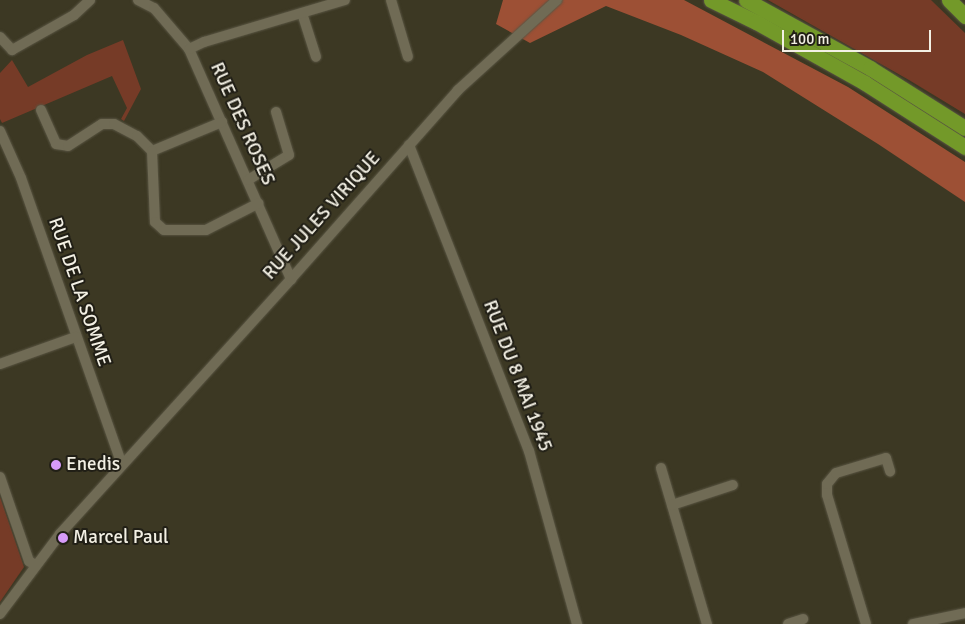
<!DOCTYPE html>
<html>
<head>
<meta charset="utf-8">
<style>
	body { margin:0 }
	#map { position:relative; width:965px; height:624px; overflow:hidden; background:#3c3823; font-family:Signika,sans-serif }
	div>[style] { position:absolute }
	.green>* { inset:0; background:#763b27 }
	.forest>* { inset:0; background:#9d5035 }
	.roads { filter:drop-shadow(0 0 1px #595543) drop-shadow(0 0 1px #595543) }
	.minor>* { height:10px; margin:-5px; padding:0 5px; transform-origin:5px; border-radius:5px; background:#706b55 }
	.highway>* { height:15px; margin:-7.5px; padding:0 7.5px; transform-origin:7.5px; border-radius:7.5px; background:#739929 }
	.dots>* { width:14px; height:14px; translate:-50% -50%; box-sizing:border-box; border:2px solid #211f16; border-radius:50% }
	span { translate:-50% -50%; white-space:nowrap; text-align:center; line-height:1.15; -webkit-text-stroke:4px #211f16; paint-order:stroke }
	.street-label { font-size:19px; color:#f3f0e4 }
	.poi-label { font-size:19px; color:#f3f0e4 }
	.left { translate:0 -50%; text-align:left }
	.scale { position:absolute; left:782px; top:30px; width:149px; height:22px; box-sizing:border-box; border:2px solid #f3f0e4; border-top:0; padding-left:6px; font-size:15px; line-height:18px; white-space:nowrap; color:#f3f0e4; -webkit-text-stroke:4px #211f16; paint-order:stroke }
</style>
</head>
<body>
<div id="map">
	<div class="green">
		<i style="clip-path:polygon(768px 0,931px 0,965px 33px,965px 114px,909px 80px)"></i>
		<i style="clip-path:polygon(123px 40px,141px 89px,124px 121px,121px 119px,127px 108px,112px 76px,2px 123px,0 119px,0 73px,12px 60px,28px 87px,87px 55px)"></i>
		<i style="clip-path:polygon(0 497px,24px 567px,0 602px)"></i>
	</div>
	<div class="forest">
		<i style="clip-path:polygon(503px 0,684px 0,848px 87px,965px 162px,965px 202px,878px 144px,763px 72px,681px 35px,606px 6px,530px 43px,496px 24px)"></i>
	</div>
	<div class="roads">
		<div class="minor">
			<i style="left:138px;top:0;width:18px;rotate:27deg"></i>
			<i style="left:154px;top:8px;width:54px;rotate:49.5deg"></i>
			<i style="left:189px;top:49px;width:252px;rotate:66.1deg"></i>
			<i style="left:391px;top:0;width:59px;rotate:73.4deg"></i>
			<i style="left:302px;top:13px;width:46px;rotate:72.3deg"></i>
			<i style="left:0;top:37px;width:18px;rotate:47deg"></i>
			<i style="left:12px;top:50px;width:71px;rotate:-29.4deg"></i>
			<i style="left:74px;top:15px;width:22px;rotate:-43deg"></i>
			<i style="left:189px;top:49px;width:17px;rotate:-25deg"></i>
			<i style="left:204px;top:42px;width:147px;rotate:-16.6deg"></i>
			<i style="left:41px;top:110px;width:37px;rotate:66deg"></i>
			<i style="left:56px;top:144px;width:12px;rotate:9deg"></i>
			<i style="left:68px;top:146px;width:40px;rotate:-32.9deg"></i>
			<i style="left:102px;top:124px;width:12px"></i>
			<i style="left:114px;top:124px;width:26px;rotate:28deg"></i>
			<i style="left:137px;top:136px;width:21px;rotate:45deg"></i>
			<i style="left:152px;top:151px;width:76px;rotate:-22.5deg"></i>
			<i style="left:0;top:131px;width:51px;rotate:65.9deg"></i>
			<i style="left:21px;top:178px;width:304px;rotate:70.6deg"></i>
			<i style="left:409px;top:145px;width:329px;rotate:68.6deg"></i>
			<i style="left:529px;top:451px;width:180px;rotate:74.5deg"></i>
			<i style="left:152px;top:151px;width:71px;rotate:87.6deg"></i>
			<i style="left:155px;top:222px;width:12px;rotate:42deg"></i>
			<i style="left:164px;top:230px;width:42px"></i>
			<i style="left:206px;top:230px;width:59px;rotate:-27deg"></i>
			<i style="left:248px;top:180px;width:48px;rotate:-31.4deg"></i>
			<i style="left:289px;top:155px;width:45px;rotate:-106.8deg"></i>
			<i style="left:0;top:364px;width:81px;rotate:-19.6deg"></i>
			<i style="left:661px;top:468px;width:163px;rotate:73.6deg"></i>
			<i style="left:0;top:477px;width:89px;rotate:71deg"></i>
			<i style="left:29px;top:561px;width:7px;rotate:34deg"></i>
			<i style="left:672px;top:505px;width:64px;rotate:-18.2deg"></i>
			<i style="left:0;top:614px;width:100px;rotate:-53.1deg"></i>
			<i style="left:60px;top:534px;width:344px;rotate:-47.8deg"></i>
			<i style="left:291px;top:279px;width:252px;rotate:-48.5deg"></i>
			<i style="left:458px;top:90px;width:134px;rotate:-42.3deg"></i>
			<i style="left:788px;top:624px;width:16px;rotate:-18deg"></i>
			<i style="left:866px;top:624px;width:135px;rotate:-106.8deg"></i>
			<i style="left:827px;top:495px;width:11px;rotate:-90deg"></i>
			<i style="left:827px;top:484px;width:14px;rotate:-51deg"></i>
			<i style="left:836px;top:473px;width:52px;rotate:-16.7deg"></i>
			<i style="left:886px;top:458px;width:14px;rotate:73deg"></i>
			<i style="left:913px;top:624px;width:53px;rotate:-11.9deg"></i>
		</div>
		<div class="highway">
			<i style="left:711px;top:0;width:50px;rotate:26.1deg"></i>
			<i style="left:756px;top:22px;width:125px;rotate:29.2deg"></i>
			<i style="left:865px;top:83px;width:119px;rotate:32.6deg"></i>
			<i style="left:746px;top:0;width:141px;rotate:28.7deg"></i>
			<i style="left:870px;top:68px;width:112px;rotate:32.3deg"></i>
			<i style="left:949px;top:0;width:23px;rotate:45deg"></i>
		</div>
	</div>
	<div class="dots">
		<i style="left:56px;top:465px;background:#d79bf9"></i>
		<i style="left:63px;top:538px;background:#d79bf9"></i>
	</div>
	<div class="street-label">
		<span style="left:242px;top:124px;rotate:66deg">RUE DES ROSES</span>
		<span style="left:322px;top:216px;rotate:-48deg">RUE JULES VIRIQUE</span>
		<span style="left:79px;top:292px;rotate:71deg">RUE DE LA SOMME</span>
		<span style="left:517px;top:376px;rotate:69deg">RUE DU 8 MAI 1945</span>
	</div>
	<div class="poi-label">
		<span class="left" style="left:66px;top:465px">Enedis</span>
		<span class="left" style="left:73px;top:538px">Marcel Paul</span>
	</div>
	<div class="scale">100 m</div>
</div>
</body>
</html>
